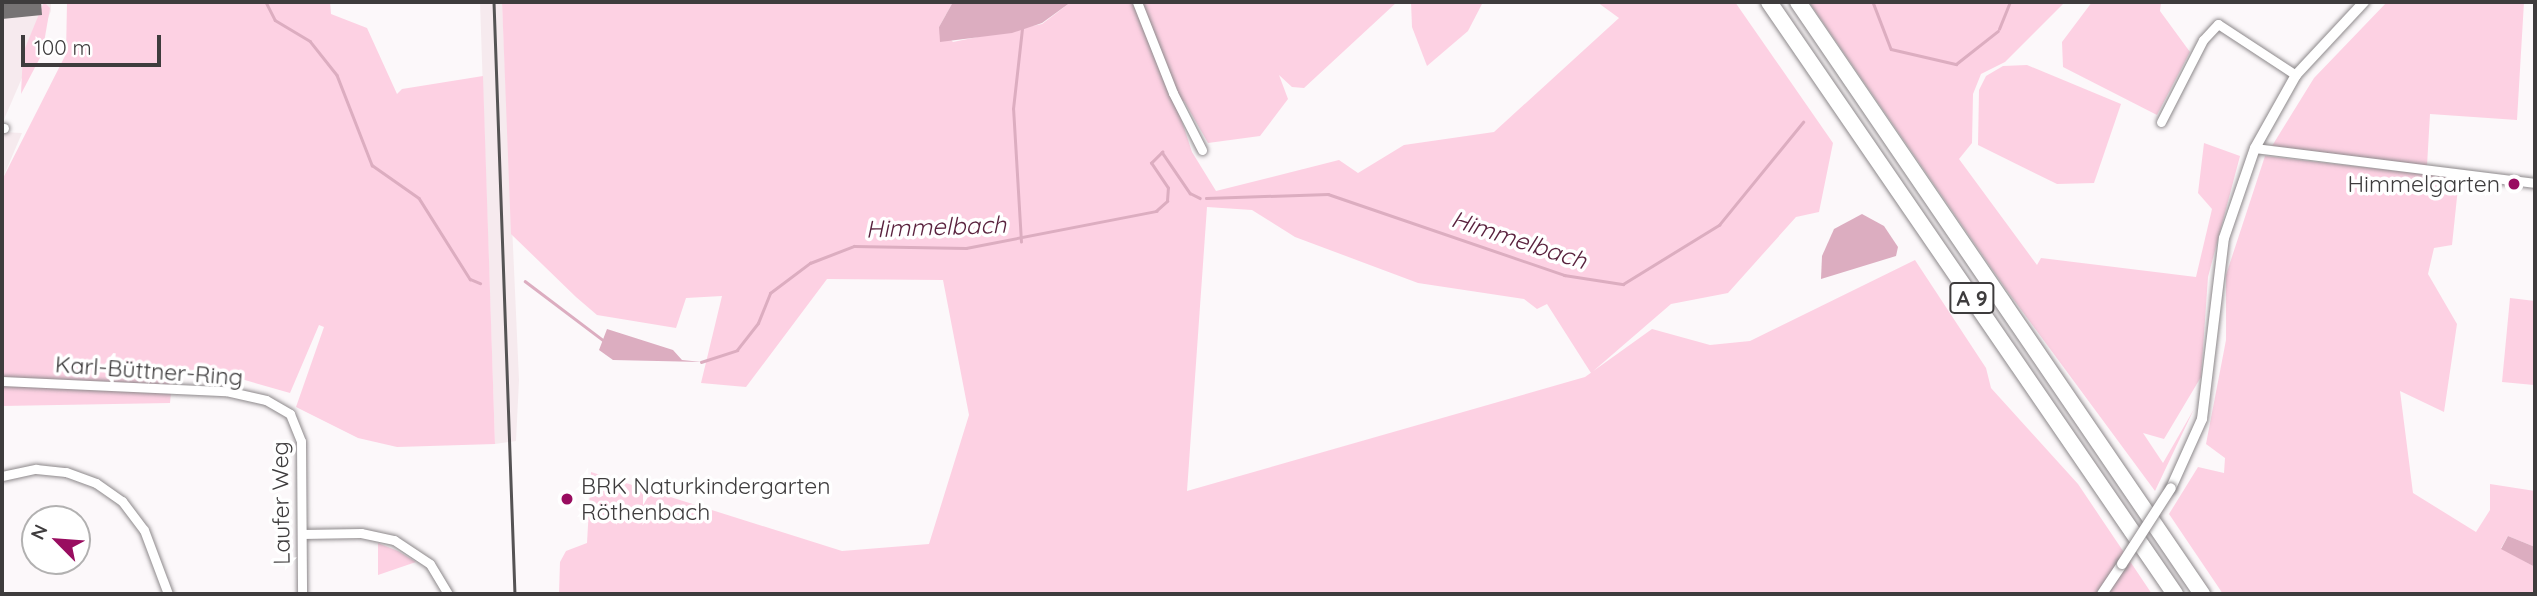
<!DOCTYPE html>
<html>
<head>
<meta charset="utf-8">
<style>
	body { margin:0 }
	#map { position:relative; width:2537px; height:596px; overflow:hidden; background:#fcf8fa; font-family:Quicksand,sans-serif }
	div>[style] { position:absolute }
	.built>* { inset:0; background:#f6eaee }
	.green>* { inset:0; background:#fdd1e3 }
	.water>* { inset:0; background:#dcadc0 }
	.stream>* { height:2.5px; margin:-1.25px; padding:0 1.25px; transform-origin:1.25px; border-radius:1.25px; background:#dcadc0 }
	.building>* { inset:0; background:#767374 }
	.roads { filter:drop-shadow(0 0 2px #8d898b) drop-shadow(0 0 2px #8d898b) }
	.minor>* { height:9px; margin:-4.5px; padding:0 4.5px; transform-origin:4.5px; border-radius:4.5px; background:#fff }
	.tertiary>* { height:10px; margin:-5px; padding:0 5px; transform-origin:5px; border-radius:5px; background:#fff }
	.motorway>* { height:16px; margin:-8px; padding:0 8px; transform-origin:8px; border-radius:8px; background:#fff }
	.rail>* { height:2.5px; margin:-1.25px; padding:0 1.25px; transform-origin:1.25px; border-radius:1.25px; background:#555354 }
	.bridges { filter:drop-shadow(0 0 2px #8d898b) drop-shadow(0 0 2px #8d898b) }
	.tertiary-bridge>* { height:10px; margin:-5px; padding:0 5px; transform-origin:5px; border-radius:5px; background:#fff }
	.dots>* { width:19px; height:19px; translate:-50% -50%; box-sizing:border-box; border:4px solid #fff; border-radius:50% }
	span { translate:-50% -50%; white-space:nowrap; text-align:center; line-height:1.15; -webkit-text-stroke:7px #fff; paint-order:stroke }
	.shield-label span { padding:2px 5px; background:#fff; border:2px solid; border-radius:5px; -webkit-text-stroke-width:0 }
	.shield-label { font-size:21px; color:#3e3c3d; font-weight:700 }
	.poi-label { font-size:23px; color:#3e3c3d }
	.right { translate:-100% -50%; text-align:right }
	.left { translate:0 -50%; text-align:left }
	.street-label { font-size:23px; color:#3e3c3d }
	.water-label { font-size:24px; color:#5a223e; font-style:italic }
	.frame { position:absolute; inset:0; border:4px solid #3e3c3d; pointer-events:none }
	.north { position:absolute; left:21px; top:505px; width:70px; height:70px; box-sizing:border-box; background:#fff; border:2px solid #b2b1b1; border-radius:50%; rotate:295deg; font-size:19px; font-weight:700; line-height:28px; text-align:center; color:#3e3c3d }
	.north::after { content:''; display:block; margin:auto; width:24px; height:32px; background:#990d60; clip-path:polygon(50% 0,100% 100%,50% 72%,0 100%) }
	.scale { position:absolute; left:21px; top:35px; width:140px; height:32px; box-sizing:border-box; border:4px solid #3e3c3d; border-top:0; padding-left:9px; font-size:21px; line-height:24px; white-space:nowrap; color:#3e3c3d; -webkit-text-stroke:5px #fff; paint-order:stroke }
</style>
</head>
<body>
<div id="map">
	<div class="built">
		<i style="clip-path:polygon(2px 2px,51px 2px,51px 11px,2px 124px)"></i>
		<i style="clip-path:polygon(480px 2px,502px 2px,519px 380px,516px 441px,495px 444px)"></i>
		<i style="clip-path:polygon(2px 132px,22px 133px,2px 180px)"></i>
	</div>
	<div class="green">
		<i style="clip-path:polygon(44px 2px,50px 8px,42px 54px,21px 94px,23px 53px)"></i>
		<i style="clip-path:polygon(67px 2px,330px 2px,331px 14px,367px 28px,397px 94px,402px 89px,483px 76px,495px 444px,397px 447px,358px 438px,296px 407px,324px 327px,319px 325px,290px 393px,231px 376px,173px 371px,170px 403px,2px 406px,2px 180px,66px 54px)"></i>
		<i style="clip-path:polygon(502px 2px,953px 2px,939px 27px,953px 42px,1042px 24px,1071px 2px,1397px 2px,1304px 88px,1292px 87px,1279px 75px,1288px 99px,1260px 136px,1208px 143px,1184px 101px,1176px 103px,1192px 152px,1216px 191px,1339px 160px,1358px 173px,1404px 145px,1494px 132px,1619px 18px,1597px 2px,1735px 2px,1833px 143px,1819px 212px,1796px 217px,1728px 293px,1671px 304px,1591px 373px,1547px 304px,1537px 309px,1524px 299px,1418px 283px,1295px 237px,1252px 210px,1207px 207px,1187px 491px,1585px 377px,1652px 329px,1710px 345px,1750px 341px,1915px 260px,1986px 368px,1991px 388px,2078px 484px,2152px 594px,559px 594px,560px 562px,566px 551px,587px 543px,591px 472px,842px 551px,929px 544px,969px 415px,943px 280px,827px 279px,746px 387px,701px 383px,722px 296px,686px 298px,676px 328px,597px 315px,576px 297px,511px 234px)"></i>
		<i style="clip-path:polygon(1411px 2px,1483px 2px,1468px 31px,1427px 66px,1412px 27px)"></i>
		<i style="clip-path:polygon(1809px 2px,2065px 2px,2005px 62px,1981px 74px,1973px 94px,1972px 143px,1959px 159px,2037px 265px,2041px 258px,2196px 277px,2212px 209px,2198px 193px,2204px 143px,2240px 156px,2208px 277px,2201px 377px,2164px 439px,2143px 433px,2163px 463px,2194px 409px,2155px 491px,2005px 288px)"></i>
		<i style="clip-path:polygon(2092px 2px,2161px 2px,2160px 11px,2190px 52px,2157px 115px,2063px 67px,2062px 42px)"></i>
		<i style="clip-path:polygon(2387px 2px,2524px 2px,2517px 120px,2430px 114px,2427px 166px,2272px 146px,2314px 78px)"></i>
		<i style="clip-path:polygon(2027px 65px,2121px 104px,2094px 183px,2057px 184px,1978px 145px,1979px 90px,1986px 76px,2003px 66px)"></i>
		<i style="clip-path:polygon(2265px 156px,2459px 178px,2452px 245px,2434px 248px,2428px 274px,2457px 324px,2444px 412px,2400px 391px,2413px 493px,2476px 532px,2490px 510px,2490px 484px,2535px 491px,2535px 547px,2508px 536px,2501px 548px,2535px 567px,2535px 594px,2223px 594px,2169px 514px,2198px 467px,2224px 473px,2225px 458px,2206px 444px,2226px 340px,2226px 275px)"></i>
		<i style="clip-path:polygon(2510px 298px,2535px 301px,2534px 385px,2502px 382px)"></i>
		<i style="clip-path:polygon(378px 543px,398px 551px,416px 562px,378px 575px)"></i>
	</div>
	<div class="water">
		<i style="clip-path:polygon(953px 2px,1071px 2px,1042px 23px,1012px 33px,940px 42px,939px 27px)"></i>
		<i style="clip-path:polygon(1862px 214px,1884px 226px,1898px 247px,1896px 256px,1821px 279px,1822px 256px,1834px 229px)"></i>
		<i style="clip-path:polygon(607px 329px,673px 350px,682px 360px,702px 362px,613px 360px,599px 350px)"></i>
		<i style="clip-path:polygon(2508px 536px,2535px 547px,2535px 567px,2501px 549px)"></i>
	</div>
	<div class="stream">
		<i style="left:266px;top:2px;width:20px;rotate:63deg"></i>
		<i style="left:275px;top:20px;width:41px;rotate:31deg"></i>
		<i style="left:310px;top:41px;width:43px;rotate:51.5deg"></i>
		<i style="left:337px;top:75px;width:97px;rotate:68.7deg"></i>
		<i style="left:372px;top:165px;width:57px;rotate:35.1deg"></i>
		<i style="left:419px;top:198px;width:96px;rotate:57.8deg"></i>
		<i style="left:470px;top:279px;width:11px;rotate:22deg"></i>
		<i style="left:1873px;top:2px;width:50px;rotate:69deg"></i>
		<i style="left:1891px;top:49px;width:67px;rotate:13deg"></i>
		<i style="left:1956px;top:64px;width:53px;rotate:-38.2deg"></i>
		<i style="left:1999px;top:29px;width:29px;rotate:-68deg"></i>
		<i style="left:1206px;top:198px;width:122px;rotate:-1.9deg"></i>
		<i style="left:1328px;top:194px;width:250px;rotate:18.9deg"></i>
		<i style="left:1564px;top:275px;width:60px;rotate:8.7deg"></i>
		<i style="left:1623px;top:284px;width:113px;rotate:-31.6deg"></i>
		<i style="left:1719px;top:225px;width:133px;rotate:-50.8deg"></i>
		<i style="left:1021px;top:242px;width:133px;rotate:-93.4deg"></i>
		<i style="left:1013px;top:109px;width:81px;rotate:-83.6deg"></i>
		<i style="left:525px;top:281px;width:98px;rotate:37.1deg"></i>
		<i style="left:701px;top:362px;width:38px;rotate:-18deg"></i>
		<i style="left:737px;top:350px;width:34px;rotate:-52deg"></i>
		<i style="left:758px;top:323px;width:32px;rotate:-68deg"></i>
		<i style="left:770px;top:293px;width:50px;rotate:-36.9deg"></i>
		<i style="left:810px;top:263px;width:47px;rotate:-21.1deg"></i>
		<i style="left:854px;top:246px;width:112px;rotate:1deg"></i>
		<i style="left:966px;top:248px;width:194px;rotate:-11deg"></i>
		<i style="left:1156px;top:211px;width:15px;rotate:-42deg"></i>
		<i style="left:1167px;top:201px;width:13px;rotate:-86deg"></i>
		<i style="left:1168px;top:188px;width:30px;rotate:-124deg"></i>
		<i style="left:1151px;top:163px;width:16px;rotate:-45deg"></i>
		<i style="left:1162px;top:152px;width:50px;rotate:55.7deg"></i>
		<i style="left:1190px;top:193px;width:11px;rotate:27deg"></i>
	</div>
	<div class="building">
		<i style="clip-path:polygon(2px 2px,41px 2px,42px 15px,2px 19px)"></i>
	</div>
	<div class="roads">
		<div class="minor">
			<i style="left:1137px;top:2px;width:98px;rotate:68.4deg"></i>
			<i style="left:1173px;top:93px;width:64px;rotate:63deg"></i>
			<i style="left:2161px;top:122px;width:92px;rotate:-62.9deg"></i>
			<i style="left:2203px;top:40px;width:22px;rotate:-47deg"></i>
			<i style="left:2218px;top:24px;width:93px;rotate:33.2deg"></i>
			<i style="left:2px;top:128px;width:2px"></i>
			<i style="left:2255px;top:148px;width:282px;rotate:7.1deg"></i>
			<i style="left:2px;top:381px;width:224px;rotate:2.6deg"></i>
			<i style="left:226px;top:391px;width:41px;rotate:12.7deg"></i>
			<i style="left:266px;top:400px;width:28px;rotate:30deg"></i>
			<i style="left:290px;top:414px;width:29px;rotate:68deg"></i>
			<i style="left:301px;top:441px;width:153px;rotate:89.6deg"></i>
			<i style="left:2px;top:476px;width:35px;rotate:-12deg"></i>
			<i style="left:36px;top:469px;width:30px;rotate:6deg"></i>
			<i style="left:66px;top:472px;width:32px;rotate:20deg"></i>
			<i style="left:96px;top:483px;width:32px;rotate:35deg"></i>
			<i style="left:122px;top:501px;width:36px;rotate:53deg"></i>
			<i style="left:144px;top:530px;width:68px;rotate:69.4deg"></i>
			<i style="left:302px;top:534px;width:59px;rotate:-1deg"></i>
			<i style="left:361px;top:533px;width:34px;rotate:12deg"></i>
			<i style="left:394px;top:540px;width:43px;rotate:33.7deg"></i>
			<i style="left:430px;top:564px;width:35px;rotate:59deg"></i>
		</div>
		<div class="tertiary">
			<i style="left:2171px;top:488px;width:76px;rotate:-65.8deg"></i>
			<i style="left:2202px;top:419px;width:182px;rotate:-83.1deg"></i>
			<i style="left:2224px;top:238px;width:95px;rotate:-71deg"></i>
			<i style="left:2255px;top:148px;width:84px;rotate:-60.7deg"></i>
			<i style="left:2296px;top:75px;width:100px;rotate:-47deg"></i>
			<i style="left:2102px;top:594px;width:36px;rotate:-56deg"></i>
		</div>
		<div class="motorway">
			<i style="left:1769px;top:2px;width:718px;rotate:55.56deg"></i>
			<i style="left:1798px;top:2px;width:717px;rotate:55.69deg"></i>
		</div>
	</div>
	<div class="rail">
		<i style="left:494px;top:2px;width:592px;rotate:87.97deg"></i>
	</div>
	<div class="bridges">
		<div class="tertiary-bridge">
			<i style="left:2122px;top:564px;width:90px;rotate:-57.2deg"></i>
		</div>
	</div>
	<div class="dots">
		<i style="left:2514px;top:184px;background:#990d60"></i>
		<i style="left:567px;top:499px;background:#990d60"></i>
	</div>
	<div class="shield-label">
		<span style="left:1972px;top:298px">A 9</span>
	</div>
	<div class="poi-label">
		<span class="right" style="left:2500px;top:184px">Himmelgarten</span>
		<span class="left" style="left:581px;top:499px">BRK Naturkindergarten<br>Röthenbach</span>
	</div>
	<div class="street-label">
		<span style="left:149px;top:371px;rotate:4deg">Karl-Büttner-Ring</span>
		<span style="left:281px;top:503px;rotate:-91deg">Laufer Weg</span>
	</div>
	<div class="water-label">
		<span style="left:936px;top:227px;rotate:-2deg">Himmelbach</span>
		<span style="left:1519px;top:240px;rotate:18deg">Himmelbach</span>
	</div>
	<div class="frame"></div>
	<div class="north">N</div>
	<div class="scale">100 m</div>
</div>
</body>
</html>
